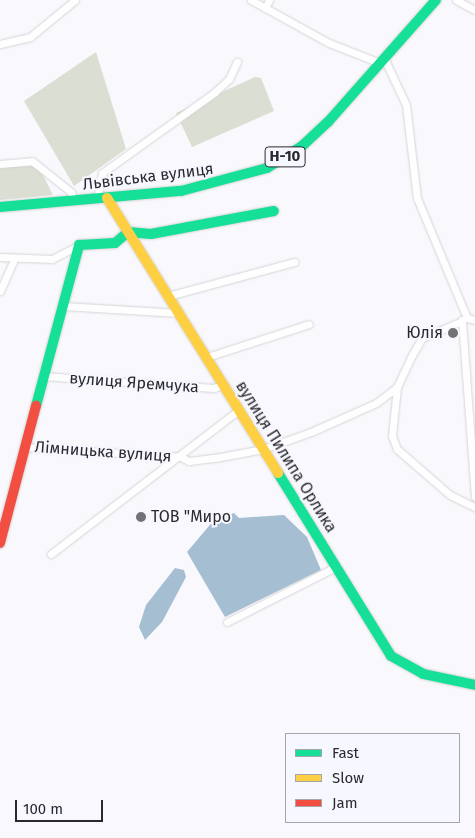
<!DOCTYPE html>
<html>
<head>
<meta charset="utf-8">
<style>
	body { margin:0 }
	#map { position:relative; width:475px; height:838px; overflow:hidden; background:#f9f9fd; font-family:"Fira Sans",sans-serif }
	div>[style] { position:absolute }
	.green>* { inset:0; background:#dbded2 }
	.water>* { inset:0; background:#a5bed2 }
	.roads { filter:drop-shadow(0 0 1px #d5d5d8) drop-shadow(0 0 1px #d5d5d8) }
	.street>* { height:7px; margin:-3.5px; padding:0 3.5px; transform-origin:3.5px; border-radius:3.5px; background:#fefeff }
	.fast>* { height:10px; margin:-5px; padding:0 5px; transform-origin:5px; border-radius:5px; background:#16e098 }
	.slow>* { height:10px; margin:-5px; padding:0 5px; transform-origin:5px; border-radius:5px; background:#ffcf43 }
	.jam>* { height:10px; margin:-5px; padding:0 5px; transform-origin:5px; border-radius:5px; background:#f24e42 }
	.dots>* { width:14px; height:14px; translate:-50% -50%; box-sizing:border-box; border:2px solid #f7f7ff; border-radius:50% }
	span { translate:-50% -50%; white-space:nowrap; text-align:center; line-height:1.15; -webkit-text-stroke:4px #f7f7ff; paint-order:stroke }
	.shield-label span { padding:1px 4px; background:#f7f7ff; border:1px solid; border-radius:4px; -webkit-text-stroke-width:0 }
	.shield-label { font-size:15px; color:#2a2a2e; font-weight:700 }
	.street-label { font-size:16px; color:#2a2a2e }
	.poi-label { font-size:16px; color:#2a2a2e }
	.right { translate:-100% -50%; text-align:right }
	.left { translate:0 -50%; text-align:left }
	.legend { position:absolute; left:285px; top:733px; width:175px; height:90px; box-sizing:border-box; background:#f7f7ff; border:1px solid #a5a5ab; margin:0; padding:6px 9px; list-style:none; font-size:15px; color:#2a2a2e }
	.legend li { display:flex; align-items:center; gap:10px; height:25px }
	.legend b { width:25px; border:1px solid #a5a5ab }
	.scale { position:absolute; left:15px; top:800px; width:88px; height:22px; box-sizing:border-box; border:2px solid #2a2a2e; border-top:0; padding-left:6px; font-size:15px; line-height:18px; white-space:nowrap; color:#2a2a2e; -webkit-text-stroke:4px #f7f7ff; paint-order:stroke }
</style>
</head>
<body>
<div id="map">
	<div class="green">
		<i style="clip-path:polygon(96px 52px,126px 149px,74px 186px,24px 101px)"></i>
		<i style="clip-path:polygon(255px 77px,261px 78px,274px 111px,192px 147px,176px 113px)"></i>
		<i style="clip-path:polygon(37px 163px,53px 195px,0 200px,0 167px)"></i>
	</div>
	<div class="water">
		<i style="clip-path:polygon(234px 513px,239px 518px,284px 515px,307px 537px,321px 570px,225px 617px,187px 552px,214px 520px)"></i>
		<i style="clip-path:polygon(175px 568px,184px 570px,186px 577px,162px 622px,145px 640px,139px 627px,146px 605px)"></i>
	</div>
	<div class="roads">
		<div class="street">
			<i style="left:251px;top:0;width:89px;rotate:28.9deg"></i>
			<i style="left:329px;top:43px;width:55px;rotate:21.4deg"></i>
			<i style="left:456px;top:0;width:21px;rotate:28deg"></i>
			<i style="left:265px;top:8px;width:9px;rotate:-63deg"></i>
			<i style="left:0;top:44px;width:31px;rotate:-13deg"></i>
			<i style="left:30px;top:37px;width:58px;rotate:-39.4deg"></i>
			<i style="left:384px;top:58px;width:52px;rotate:64.9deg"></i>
			<i style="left:406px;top:105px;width:94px;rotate:83.3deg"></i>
			<i style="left:417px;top:198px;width:130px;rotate:67.4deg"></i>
			<i style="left:0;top:164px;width:32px;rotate:-5deg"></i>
			<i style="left:32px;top:161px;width:50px;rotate:38.5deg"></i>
			<i style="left:71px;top:192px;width:9px;rotate:72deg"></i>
			<i style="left:97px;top:199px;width:26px;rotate:-79deg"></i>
			<i style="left:102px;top:173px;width:139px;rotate:-35.6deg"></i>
			<i style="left:215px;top:92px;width:19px;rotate:-43deg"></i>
			<i style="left:229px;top:79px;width:19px;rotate:-65deg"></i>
			<i style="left:0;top:257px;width:52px;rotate:2.2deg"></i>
			<i style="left:52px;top:259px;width:30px;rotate:-27deg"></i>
			<i style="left:0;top:291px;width:36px;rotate:-66deg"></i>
			<i style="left:168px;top:296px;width:131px;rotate:-15.1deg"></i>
			<i style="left:63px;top:306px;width:116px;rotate:3.5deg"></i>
			<i style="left:467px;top:318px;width:8px;rotate:14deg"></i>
			<i style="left:462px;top:320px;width:177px;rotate:85.8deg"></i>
			<i style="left:460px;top:322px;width:41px;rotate:157.2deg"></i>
			<i style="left:422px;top:338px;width:20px;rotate:120deg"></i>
			<i style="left:412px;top:355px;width:35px;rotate:115deg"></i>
			<i style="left:397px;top:387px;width:49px;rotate:95.8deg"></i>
			<i style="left:392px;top:436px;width:14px;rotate:69deg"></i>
			<i style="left:397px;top:449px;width:70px;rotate:41deg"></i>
			<i style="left:450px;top:495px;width:28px;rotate:26deg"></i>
			<i style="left:207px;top:357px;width:107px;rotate:-17.9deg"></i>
			<i style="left:43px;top:376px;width:171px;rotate:4deg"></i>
			<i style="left:214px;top:388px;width:10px;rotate:-24deg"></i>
			<i style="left:24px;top:447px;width:157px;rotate:3.6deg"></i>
			<i style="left:181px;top:457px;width:9px;rotate:27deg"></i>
			<i style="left:189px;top:461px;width:26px;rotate:-7deg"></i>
			<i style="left:215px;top:458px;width:49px;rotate:-10.6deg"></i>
			<i style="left:263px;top:449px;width:51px;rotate:-19.5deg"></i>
			<i style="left:311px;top:432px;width:71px;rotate:-24deg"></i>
			<i style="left:376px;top:403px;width:26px;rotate:-37deg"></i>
			<i style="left:51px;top:554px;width:237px;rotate:-37.5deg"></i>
			<i style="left:227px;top:622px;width:122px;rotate:-26.8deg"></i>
		</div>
		<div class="fast">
			<i style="left:0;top:207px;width:182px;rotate:-5.1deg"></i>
			<i style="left:181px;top:191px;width:89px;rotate:-15deg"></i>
			<i style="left:267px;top:168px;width:40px;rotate:-32deg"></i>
			<i style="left:301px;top:147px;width:37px;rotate:-43deg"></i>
			<i style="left:328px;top:122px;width:163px;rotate:-48.5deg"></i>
			<i style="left:36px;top:406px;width:167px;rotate:-75deg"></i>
			<i style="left:79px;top:245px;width:36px;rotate:-3deg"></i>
			<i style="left:115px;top:243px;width:17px;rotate:-40deg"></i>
			<i style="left:128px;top:232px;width:23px;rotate:5deg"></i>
			<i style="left:151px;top:234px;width:125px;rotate:-10.6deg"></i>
			<i style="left:278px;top:473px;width:215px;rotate:58.3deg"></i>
			<i style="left:391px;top:656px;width:37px;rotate:29deg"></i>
			<i style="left:423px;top:674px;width:53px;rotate:11.9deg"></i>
		</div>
		<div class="slow">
			<i style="left:107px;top:198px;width:324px;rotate:58.1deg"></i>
		</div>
		<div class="jam">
			<i style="left:0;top:543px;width:142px;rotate:-75.3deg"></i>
		</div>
	</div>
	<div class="dots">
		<i style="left:453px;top:333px;background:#727276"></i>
		<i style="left:141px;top:517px;background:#727276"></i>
	</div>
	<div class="shield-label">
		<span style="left:285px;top:157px">Н-10</span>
	</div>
	<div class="street-label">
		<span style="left:148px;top:177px;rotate:-7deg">Львівська вулиця</span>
		<span style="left:134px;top:383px;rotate:4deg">вулиця Яремчука</span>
		<span style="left:103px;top:452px;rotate:4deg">Лімницька вулиця</span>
		<span style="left:286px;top:457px;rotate:58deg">вулиця Пилипа Орлика</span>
	</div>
	<div class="poi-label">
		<span class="right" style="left:443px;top:333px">Юлія</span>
		<span class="left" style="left:151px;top:517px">ТОВ "Миро</span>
	</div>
	<ul class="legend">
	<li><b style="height:6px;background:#16e098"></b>Fast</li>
	<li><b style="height:6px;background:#ffcf43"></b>Slow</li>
	<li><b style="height:6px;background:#f24e42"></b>Jam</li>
	</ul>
	<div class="scale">100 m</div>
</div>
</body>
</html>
